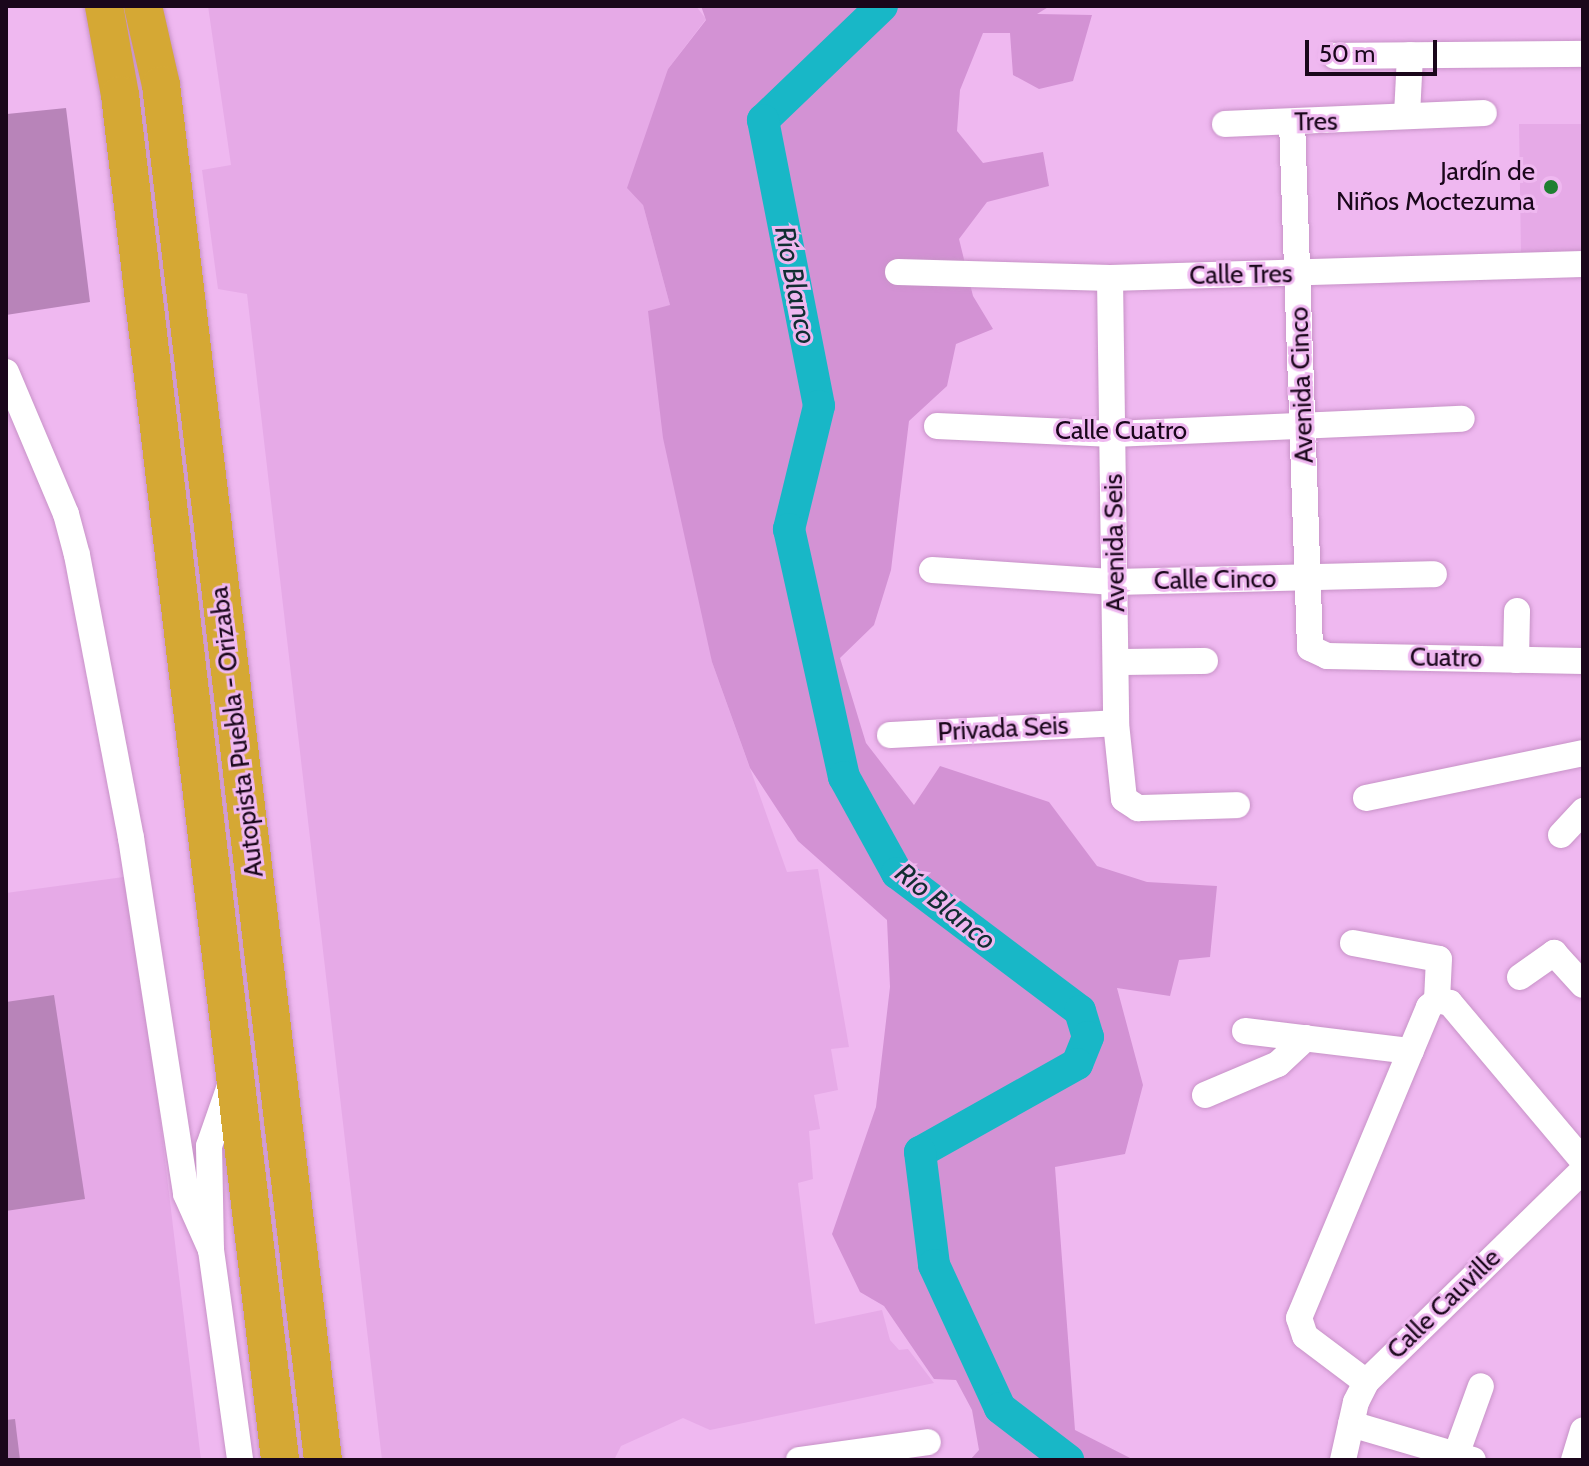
<!DOCTYPE html>
<html>
<head>
<meta charset="utf-8">
<style>
	body { margin:0 }
	#map { position:relative; width:1589px; height:1466px; overflow:hidden; background:#efb8f0; font-family:Cabin,sans-serif }
	div>[style] { position:absolute }
	.built>* { inset:0; background:#e6aae7 }
	.green>* { inset:0; background:#d392d4 }
	.river>* { height:32px; margin:-16px; padding:0 16px; transform-origin:16px; border-radius:16px; background:#18b7c7 }
	.building>* { inset:0; background:#b884b9 }
	.roads { filter:drop-shadow(0 0 2px #c792c7) drop-shadow(0 0 2px #c792c7) }
	.minor>* { height:26px; margin:-13px; padding:0 13px; transform-origin:13px; border-radius:13px; background:#fff }
	.highway>* { height:38px; margin:-19px; padding:0 19px; transform-origin:19px; border-radius:19px; background:#d5a834 }
	.dots>* { width:22px; height:22px; translate:-50% -50%; box-sizing:border-box; border:4px solid #efb8f0; border-radius:50% }
	span { translate:-50% -50%; white-space:nowrap; text-align:center; line-height:1.15; -webkit-text-stroke:6px #efb8f0; paint-order:stroke }
	.street-label { font-size:26px; color:#1a071b }
	.poi-label { font-size:26px; color:#1a071b }
	.right { translate:-100% -50%; text-align:right }
	.water-label { font-size:28px; color:#112e32; font-style:italic }
	.frame { position:absolute; inset:0; border:8px solid #1a071b; pointer-events:none }
	.scale { position:absolute; left:1305px; top:40px; width:132px; height:36px; box-sizing:border-box; border:4px solid #1a071b; border-top:0; padding-left:10px; font-size:24px; line-height:28px; white-space:nowrap; color:#1a071b; -webkit-text-stroke:6px #efb8f0; paint-order:stroke }
</style>
</head>
<body>
<div id="map">
	<div class="built">
		<i style="clip-path:polygon(208px 6px,696px 6px,706px 19px,668px 69px,643px 205px,670px 305px,712px 662px,787px 872px,818px 869px,849px 1047px,831px 1049px,838px 1090px,814px 1095px,820px 1129px,809px 1131px,813px 1179px,798px 1183px,815px 1324px,882px 1310px,890px 1340px,899px 1350px,908px 1349px,934px 1383px,710px 1430px,683px 1418px,621px 1446px,614px 1460px,382px 1460px,247px 294px,218px 289px,202px 170px,231px 165px)"></i>
		<i style="clip-path:polygon(1519px 124px,1583px 124px,1583px 251px,1521px 253px)"></i>
		<i style="clip-path:polygon(131px 876px,201px 1460px,6px 1460px,6px 893px)"></i>
	</div>
	<div class="green">
		<i style="clip-path:polygon(701px 6px,1050px 6px,1037px 14px,1092px 15px,1073px 81px,1039px 89px,1013px 75px,1010px 33px,983px 33px,960px 90px,957px 131px,983px 163px,1043px 152px,1049px 186px,987px 202px,959px 239px,973px 296px,993px 329px,956px 344px,947px 386px,909px 421px,891px 570px,874px 625px,840px 658px,866px 743px,914px 805px,940px 766px,1049px 802px,1097px 866px,1147px 882px,1217px 886px,1210px 957px,1179px 960px,1170px 996px,1117px 988px,1143px 1085px,1125px 1154px,1055px 1167px,1075px 1430px,1134px 1460px,970px 1460px,979px 1450px,972px 1410px,956px 1380px,934px 1379px,884px 1306px,860px 1292px,832px 1234px,876px 1107px,890px 987px,887px 920px,798px 841px,750px 768px,712px 662px,663px 438px,648px 311px,670px 305px,643px 205px,627px 188px,668px 69px,706px 20px)"></i>
	</div>
	<div class="river">
		<i style="left:882px;top:6px;width:165px;rotate:136.2deg"></i>
		<i style="left:763px;top:120px;width:291px;rotate:78.9deg"></i>
		<i style="left:819px;top:406px;width:127px;rotate:103.7deg"></i>
		<i style="left:789px;top:529px;width:254px;rotate:77.5deg"></i>
		<i style="left:844px;top:777px;width:110px;rotate:61.1deg"></i>
		<i style="left:897px;top:873px;width:229px;rotate:37deg"></i>
		<i style="left:1080px;top:1011px;width:27px;rotate:73deg"></i>
		<i style="left:1088px;top:1037px;width:29px;rotate:112deg"></i>
		<i style="left:1077px;top:1064px;width:180px;rotate:150.7deg"></i>
		<i style="left:920px;top:1152px;width:114px;rotate:82.9deg"></i>
		<i style="left:934px;top:1265px;width:157px;rotate:65.2deg"></i>
		<i style="left:1000px;top:1408px;width:86px;rotate:37.4deg"></i>
	</div>
	<div class="building">
		<i style="clip-path:polygon(66px 108px,90px 302px,6px 315px,7px 114px)"></i>
		<i style="clip-path:polygon(54px 995px,85px 1199px,6px 1211px,6px 1002px)"></i>
		<i style="clip-path:polygon(15px 1419px,20px 1460px,6px 1460px,6px 1420px)"></i>
	</div>
	<div class="roads">
		<div class="minor">
			<i style="left:1335px;top:56px;width:248px;rotate:-0.5deg"></i>
			<i style="left:1407px;top:115px;width:60px;rotate:-87.1deg"></i>
			<i style="left:1292px;top:122px;width:526px;rotate:88.04deg"></i>
			<i style="left:1310px;top:648px;width:19px;rotate:25deg"></i>
			<i style="left:1327px;top:656px;width:256px;rotate:1.1deg"></i>
			<i style="left:1225px;top:124px;width:259px;rotate:-2.4deg"></i>
			<i style="left:898px;top:272px;width:212px;rotate:1.6deg"></i>
			<i style="left:1110px;top:278px;width:473px;rotate:-1.7deg"></i>
			<i style="left:1110px;top:278px;width:445px;rotate:89.2deg"></i>
			<i style="left:1116px;top:723px;width:76px;rotate:84deg"></i>
			<i style="left:1124px;top:799px;width:17px;rotate:33deg"></i>
			<i style="left:1138px;top:808px;width:99px;rotate:-1.7deg"></i>
			<i style="left:6px;top:372px;width:154px;rotate:67.1deg"></i>
			<i style="left:66px;top:514px;width:42px;rotate:75deg"></i>
			<i style="left:77px;top:555px;width:288px;rotate:79.2deg"></i>
			<i style="left:131px;top:838px;width:360px;rotate:81.2deg"></i>
			<i style="left:186px;top:1194px;width:61px;rotate:65.9deg"></i>
			<i style="left:937px;top:426px;width:176px;rotate:2.6deg"></i>
			<i style="left:1113px;top:434px;width:349px;rotate:-2.5deg"></i>
			<i style="left:932px;top:570px;width:183px;rotate:3.8deg"></i>
			<i style="left:1115px;top:582px;width:319px;rotate:-1.4deg"></i>
			<i style="left:1516px;top:660px;width:49px;rotate:-88.8deg"></i>
			<i style="left:1117px;top:662px;width:88px;rotate:-0.7deg"></i>
			<i style="left:890px;top:735px;width:226px;rotate:-3deg"></i>
			<i style="left:1366px;top:798px;width:222px;rotate:-11.7deg"></i>
			<i style="left:1561px;top:835px;width:33px;rotate:-47deg"></i>
			<i style="left:1353px;top:943px;width:87px;rotate:10.5deg"></i>
			<i style="left:1439px;top:959px;width:41px;rotate:92.8deg"></i>
			<i style="left:1520px;top:977px;width:42px;rotate:-35.2deg"></i>
			<i style="left:1554px;top:953px;width:43px;rotate:47.8deg"></i>
			<i style="left:1437px;top:1000px;width:13px;rotate:13deg"></i>
			<i style="left:1450px;top:1003px;width:207px;rotate:49.9deg"></i>
			<i style="left:1245px;top:1031px;width:167px;rotate:6.9deg"></i>
			<i style="left:232px;top:1080px;width:70px;rotate:109.2deg"></i>
			<i style="left:209px;top:1146px;width:104px;rotate:88.9deg"></i>
			<i style="left:211px;top:1250px;width:212px;rotate:82.1deg"></i>
			<i style="left:1205px;top:1095px;width:79px;rotate:-23deg"></i>
			<i style="left:1278px;top:1064px;width:38px;rotate:-43deg"></i>
			<i style="left:1366px;top:1382px;width:76px;rotate:-143deg"></i>
			<i style="left:1305px;top:1336px;width:19px;rotate:-108deg"></i>
			<i style="left:1299px;top:1318px;width:337px;rotate:-67.3deg"></i>
			<i style="left:1429px;top:1007px;width:11px;rotate:-41deg"></i>
			<i style="left:1351px;top:1424px;width:127px;rotate:16.4deg"></i>
			<i style="left:1456px;top:1455px;width:73px;rotate:-70.1deg"></i>
			<i style="left:799px;top:1460px;width:130px;rotate:-7.9deg"></i>
			<i style="left:1343px;top:1460px;width:59px;rotate:-77.4deg"></i>
			<i style="left:1356px;top:1402px;width:22px;rotate:-63deg"></i>
			<i style="left:1366px;top:1382px;width:303px;rotate:-44.3deg"></i>
			<i style="left:1574px;top:1460px;width:31px;rotate:-73deg"></i>
		</div>
		<div class="highway">
			<i style="left:104px;top:6px;width:90px;rotate:79.8deg"></i>
			<i style="left:120px;top:95px;width:1374px;rotate:83.31deg"></i>
			<i style="left:143px;top:6px;width:81px;rotate:77.2deg"></i>
			<i style="left:161px;top:85px;width:1385px;rotate:83.28deg"></i>
		</div>
	</div>
	<div class="dots">
		<i style="left:1551px;top:187px;background:#1f7f31"></i>
	</div>
	<div class="street-label">
		<span style="left:1316px;top:122px;rotate:-1deg">Tres</span>
		<span style="left:1241px;top:275px;rotate:-1deg">Calle Tres</span>
		<span style="left:1302px;top:385px;rotate:-92deg">Avenida Cinco</span>
		<span style="left:1121px;top:431px">Calle Cuatro</span>
		<span style="left:1115px;top:543px;rotate:-91deg">Avenida Seis</span>
		<span style="left:1215px;top:580px;rotate:-1deg">Calle Cinco</span>
		<span style="left:1446px;top:658px;rotate:1deg">Cuatro</span>
		<span style="left:1003px;top:729px;rotate:-3deg">Privada Seis</span>
		<span style="left:237px;top:732px;rotate:-97deg">Autopista Puebla - Orizaba</span>
		<span style="left:1444px;top:1304px;rotate:-44deg">Calle Cauville</span>
	</div>
	<div class="poi-label">
		<span class="right" style="left:1535px;top:187px">Jardín de<br>Niños Moctezuma</span>
	</div>
	<div class="water-label">
		<span style="left:796px;top:285px;rotate:79deg">Río Blanco</span>
		<span style="left:946px;top:906px;rotate:39deg">Río Blanco</span>
	</div>
	<div class="frame"></div>
	<div class="scale">50 m</div>
</div>
</body>
</html>
